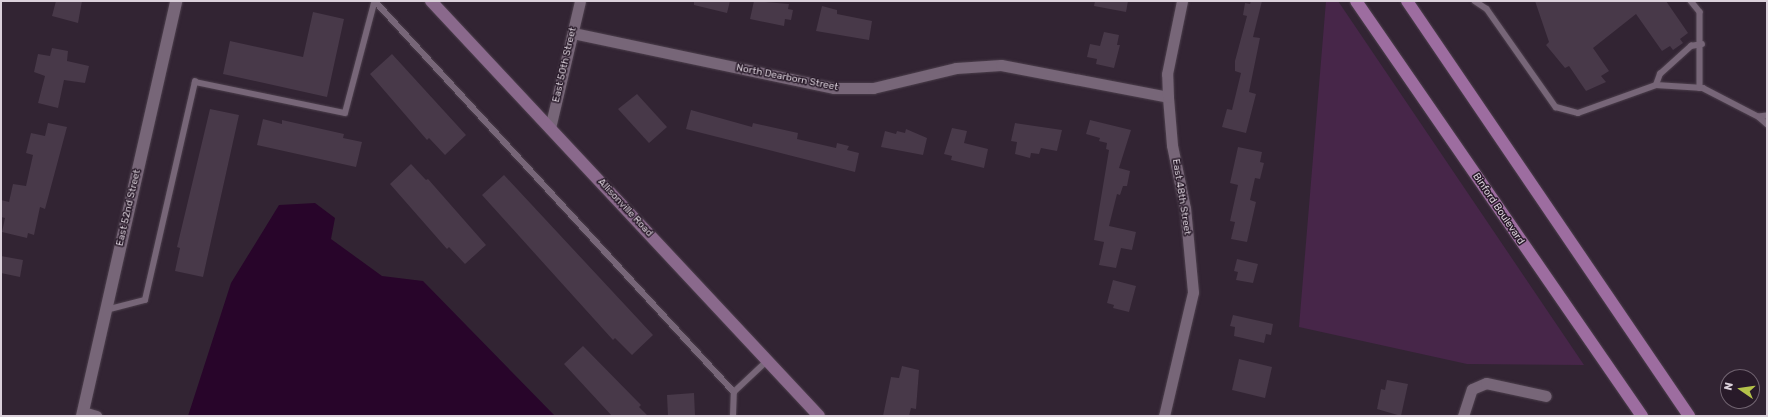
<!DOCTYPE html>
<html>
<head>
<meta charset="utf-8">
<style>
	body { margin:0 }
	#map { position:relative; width:1768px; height:417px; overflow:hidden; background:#322433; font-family:Rubik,sans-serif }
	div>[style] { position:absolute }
	.green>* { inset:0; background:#472649 }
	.water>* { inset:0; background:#28052a }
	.building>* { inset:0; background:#483949 }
	.roads { filter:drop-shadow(0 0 1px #4c3f4c) drop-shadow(0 0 1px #4c3f4c) }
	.service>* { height:5.5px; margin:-2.75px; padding:0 2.75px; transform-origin:2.75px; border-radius:2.75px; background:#776678 }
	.minor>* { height:11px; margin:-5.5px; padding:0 5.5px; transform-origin:5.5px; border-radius:5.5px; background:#776678 }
	.tertiary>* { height:12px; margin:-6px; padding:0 6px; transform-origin:6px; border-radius:6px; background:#776678 }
	.secondary>* { height:12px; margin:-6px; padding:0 6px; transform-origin:6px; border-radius:6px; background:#8a698c }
	.primary>* { height:12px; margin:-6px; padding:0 6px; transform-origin:6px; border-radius:6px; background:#9d6da0 }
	span { translate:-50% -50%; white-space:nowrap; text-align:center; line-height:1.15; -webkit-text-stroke:3px #281a29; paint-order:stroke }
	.street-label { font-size:10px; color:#dbd1db }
	.frame { position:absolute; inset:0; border:2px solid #dbd1db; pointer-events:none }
	.north { position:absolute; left:1720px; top:369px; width:40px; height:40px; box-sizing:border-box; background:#281a29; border:1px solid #706370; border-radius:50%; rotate:283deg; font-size:11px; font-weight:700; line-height:16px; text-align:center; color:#dbd1db }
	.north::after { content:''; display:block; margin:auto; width:14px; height:18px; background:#b4c24a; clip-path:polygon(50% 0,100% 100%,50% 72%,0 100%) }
</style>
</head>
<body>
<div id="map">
	<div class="green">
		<i style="clip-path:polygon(1326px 1px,1338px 1px,1584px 365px,1467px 364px,1299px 327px)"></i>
	</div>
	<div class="water">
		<i style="clip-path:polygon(315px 203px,335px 218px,331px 239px,382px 276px,423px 281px,555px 416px,188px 416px,231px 283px,279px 205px)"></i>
	</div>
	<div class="building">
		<i style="clip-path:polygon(56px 1px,82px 1px,78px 23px,52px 16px)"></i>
		<i style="clip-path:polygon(694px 1px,730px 1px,727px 13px,694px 5px)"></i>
		<i style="clip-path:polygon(754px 1px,789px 4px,788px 9px,793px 10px,791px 20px,785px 19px,784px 26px,750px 19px)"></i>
		<i style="clip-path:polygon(1095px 1px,1128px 1px,1126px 12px,1094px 6px)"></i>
		<i style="clip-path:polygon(1251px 1px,1262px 1px,1253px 37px,1260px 38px,1249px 92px,1256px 94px,1246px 133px,1222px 127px,1227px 109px,1232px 110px,1241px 73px,1235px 71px,1235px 61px,1247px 16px,1243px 15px,1245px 3px,1250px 4px)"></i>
		<i style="clip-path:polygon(1535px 1px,1666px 1px,1688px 33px,1680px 39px,1683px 43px,1673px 50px,1670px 46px,1662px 51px,1636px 14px,1593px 48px,1609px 71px,1601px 76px,1606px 82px,1586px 91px,1569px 66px,1565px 68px,1546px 45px,1549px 42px)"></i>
		<i style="clip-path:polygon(822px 6px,837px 10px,837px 14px,872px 21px,869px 40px,816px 31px)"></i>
		<i style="clip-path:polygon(313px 12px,344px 19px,327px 97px,223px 74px,230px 41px,303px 57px)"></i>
		<i style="clip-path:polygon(1104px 32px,1119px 35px,1117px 45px,1120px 45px,1114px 68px,1096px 64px,1097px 59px,1087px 57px,1090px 44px,1100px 46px)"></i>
		<i style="clip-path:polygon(52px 48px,68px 51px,67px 61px,89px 66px,85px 83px,64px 80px,58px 108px,38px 103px,45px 76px,34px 72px,38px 54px,50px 56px)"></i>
		<i style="clip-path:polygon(392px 54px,466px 135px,445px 155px,429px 138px,427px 140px,370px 74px)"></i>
		<i style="clip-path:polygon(637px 94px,667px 127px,649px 143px,618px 109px)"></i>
		<i style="clip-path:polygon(210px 109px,239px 115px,203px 277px,175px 271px,180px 248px,177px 247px)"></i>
		<i style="clip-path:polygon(691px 110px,752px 127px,753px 123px,798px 133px,797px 139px,836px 148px,837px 143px,849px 146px,847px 150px,859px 153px,855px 172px,686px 129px)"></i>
		<i style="clip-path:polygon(263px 119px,282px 124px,282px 120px,344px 134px,343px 138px,362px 142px,356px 167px,257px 145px)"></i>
		<i style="clip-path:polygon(1090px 120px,1131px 130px,1119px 168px,1130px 171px,1127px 186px,1123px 186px,1120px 195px,1117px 194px,1109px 226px,1136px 232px,1132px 250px,1121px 248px,1116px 268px,1099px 265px,1104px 242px,1094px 240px,1109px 150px,1106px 149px,1107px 143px,1099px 141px,1100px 138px,1086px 134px)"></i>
		<i style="clip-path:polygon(48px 123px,67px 127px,45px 209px,40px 207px,34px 235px,28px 233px,27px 238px,2px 232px,5px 218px,1px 217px,1px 200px,9px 202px,13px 184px,26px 186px,33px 155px,26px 153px,31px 133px,45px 136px)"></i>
		<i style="clip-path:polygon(1015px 123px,1062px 130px,1057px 151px,1041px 148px,1039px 154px,1031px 153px,1030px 158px,1015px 154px,1017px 142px,1011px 141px)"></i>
		<i style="clip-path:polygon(952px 128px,967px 131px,964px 143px,988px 149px,984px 168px,951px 160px,952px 156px,944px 154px)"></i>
		<i style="clip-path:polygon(906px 129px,927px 138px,923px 155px,881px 147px,885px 131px,896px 134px,897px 131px,905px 133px)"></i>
		<i style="clip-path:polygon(1238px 147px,1262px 152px,1260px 162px,1264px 163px,1260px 179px,1255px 178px,1250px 200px,1256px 202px,1247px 242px,1231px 239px,1235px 222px,1230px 221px,1238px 185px,1230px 183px)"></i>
		<i style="clip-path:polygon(411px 164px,426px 180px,428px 179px,486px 245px,465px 264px,449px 247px,447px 249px,390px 184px)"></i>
		<i style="clip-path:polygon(504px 175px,653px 335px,632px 355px,615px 338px,613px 340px,482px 195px)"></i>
		<i style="clip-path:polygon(1px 256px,23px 260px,20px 277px,1px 273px)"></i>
		<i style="clip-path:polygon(1237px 259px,1258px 264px,1253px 283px,1236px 280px,1238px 272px,1234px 271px)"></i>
		<i style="clip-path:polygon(1113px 280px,1136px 286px,1129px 312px,1113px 308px,1114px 305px,1107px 303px)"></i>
		<i style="clip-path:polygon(1233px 315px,1273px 324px,1271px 335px,1266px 334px,1264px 343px,1234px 336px,1235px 327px,1230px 326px)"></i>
		<i style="clip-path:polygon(583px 346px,641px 405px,639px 407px,648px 416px,612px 416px,564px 364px)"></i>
		<i style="clip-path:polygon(1239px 359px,1272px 367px,1265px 398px,1232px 390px)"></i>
		<i style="clip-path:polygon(902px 366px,919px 370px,916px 409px,911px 408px,909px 416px,883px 416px,891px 377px,899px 378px)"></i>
		<i style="clip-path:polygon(1387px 380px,1408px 384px,1401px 416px,1377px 409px,1381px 389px,1385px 390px)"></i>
		<i style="clip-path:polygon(694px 393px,695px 416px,668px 416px,667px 395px)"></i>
	</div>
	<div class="roads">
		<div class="service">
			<i style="left:375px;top:1px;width:531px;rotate:47.44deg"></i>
			<i style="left:1475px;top:1px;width:14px;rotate:34deg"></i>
			<i style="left:1487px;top:9px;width:120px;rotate:54.9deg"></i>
			<i style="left:1556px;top:107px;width:23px;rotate:15deg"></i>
			<i style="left:1578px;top:113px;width:83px;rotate:-19.7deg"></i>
			<i style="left:1656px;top:85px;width:47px;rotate:3.7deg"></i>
			<i style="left:1703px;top:88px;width:63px;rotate:27.4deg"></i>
			<i style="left:1691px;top:1px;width:14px;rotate:51deg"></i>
			<i style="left:1700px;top:12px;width:76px;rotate:90deg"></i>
			<i style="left:1656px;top:85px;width:12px;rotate:-70deg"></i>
			<i style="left:1660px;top:74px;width:42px;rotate:-42.1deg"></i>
			<i style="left:1691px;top:46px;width:11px;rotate:-10deg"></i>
			<i style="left:1767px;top:116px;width:8px;rotate:173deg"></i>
			<i style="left:1759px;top:117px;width:11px;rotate:41deg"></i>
			<i style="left:106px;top:310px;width:40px;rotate:-14.4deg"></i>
			<i style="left:145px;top:300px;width:224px;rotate:-77.1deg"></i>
			<i style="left:195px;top:82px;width:153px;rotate:11.7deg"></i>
			<i style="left:345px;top:113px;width:114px;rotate:-75.2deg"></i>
			<i style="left:734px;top:392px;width:47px;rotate:-43.3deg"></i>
			<i style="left:733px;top:416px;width:24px;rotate:-88deg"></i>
		</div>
		<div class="minor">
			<i style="left:573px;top:33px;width:267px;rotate:11.9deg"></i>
			<i style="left:834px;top:88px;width:39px"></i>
			<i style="left:873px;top:88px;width:85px;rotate:-13.5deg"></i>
			<i style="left:956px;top:68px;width:45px;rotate:-3.8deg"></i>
			<i style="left:1001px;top:65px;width:170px;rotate:10.8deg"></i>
			<i style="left:550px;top:128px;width:130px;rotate:-76.7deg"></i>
			<i style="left:83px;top:412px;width:14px;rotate:17deg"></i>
			<i style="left:1164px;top:416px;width:127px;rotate:-76.8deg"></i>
			<i style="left:1193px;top:292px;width:84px;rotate:-95.4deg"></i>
			<i style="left:1185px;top:208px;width:64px;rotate:-101.7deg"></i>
			<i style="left:1172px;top:145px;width:48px;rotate:-94.8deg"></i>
			<i style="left:1168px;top:97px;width:23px;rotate:-92deg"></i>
			<i style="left:1167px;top:74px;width:75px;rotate:-78.4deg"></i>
			<i style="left:1463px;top:416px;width:28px;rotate:-72deg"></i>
			<i style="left:1472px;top:389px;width:15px;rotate:-23deg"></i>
			<i style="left:1486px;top:383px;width:61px;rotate:12.2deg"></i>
		</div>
		<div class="tertiary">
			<i style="left:82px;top:416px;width:426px;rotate:-77.2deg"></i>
		</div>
		<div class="secondary">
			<i style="left:431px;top:1px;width:568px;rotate:46.93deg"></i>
		</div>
		<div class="primary">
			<i style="left:1356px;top:1px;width:504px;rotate:55.43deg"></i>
			<i style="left:1407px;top:1px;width:502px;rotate:55.8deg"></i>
		</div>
	</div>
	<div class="street-label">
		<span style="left:565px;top:65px;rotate:-77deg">East 50th Street</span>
		<span style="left:787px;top:78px;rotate:11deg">North Dearborn Street</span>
		<span style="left:1181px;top:197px;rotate:81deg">East 48th Street</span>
		<span style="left:129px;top:208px;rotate:-77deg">East 52nd Street</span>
		<span style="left:625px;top:208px;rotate:47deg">Allisonville Road</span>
		<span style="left:1498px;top:209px;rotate:56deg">Binford Boulevard</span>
	</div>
	<div class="frame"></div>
	<div class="north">N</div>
</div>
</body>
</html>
